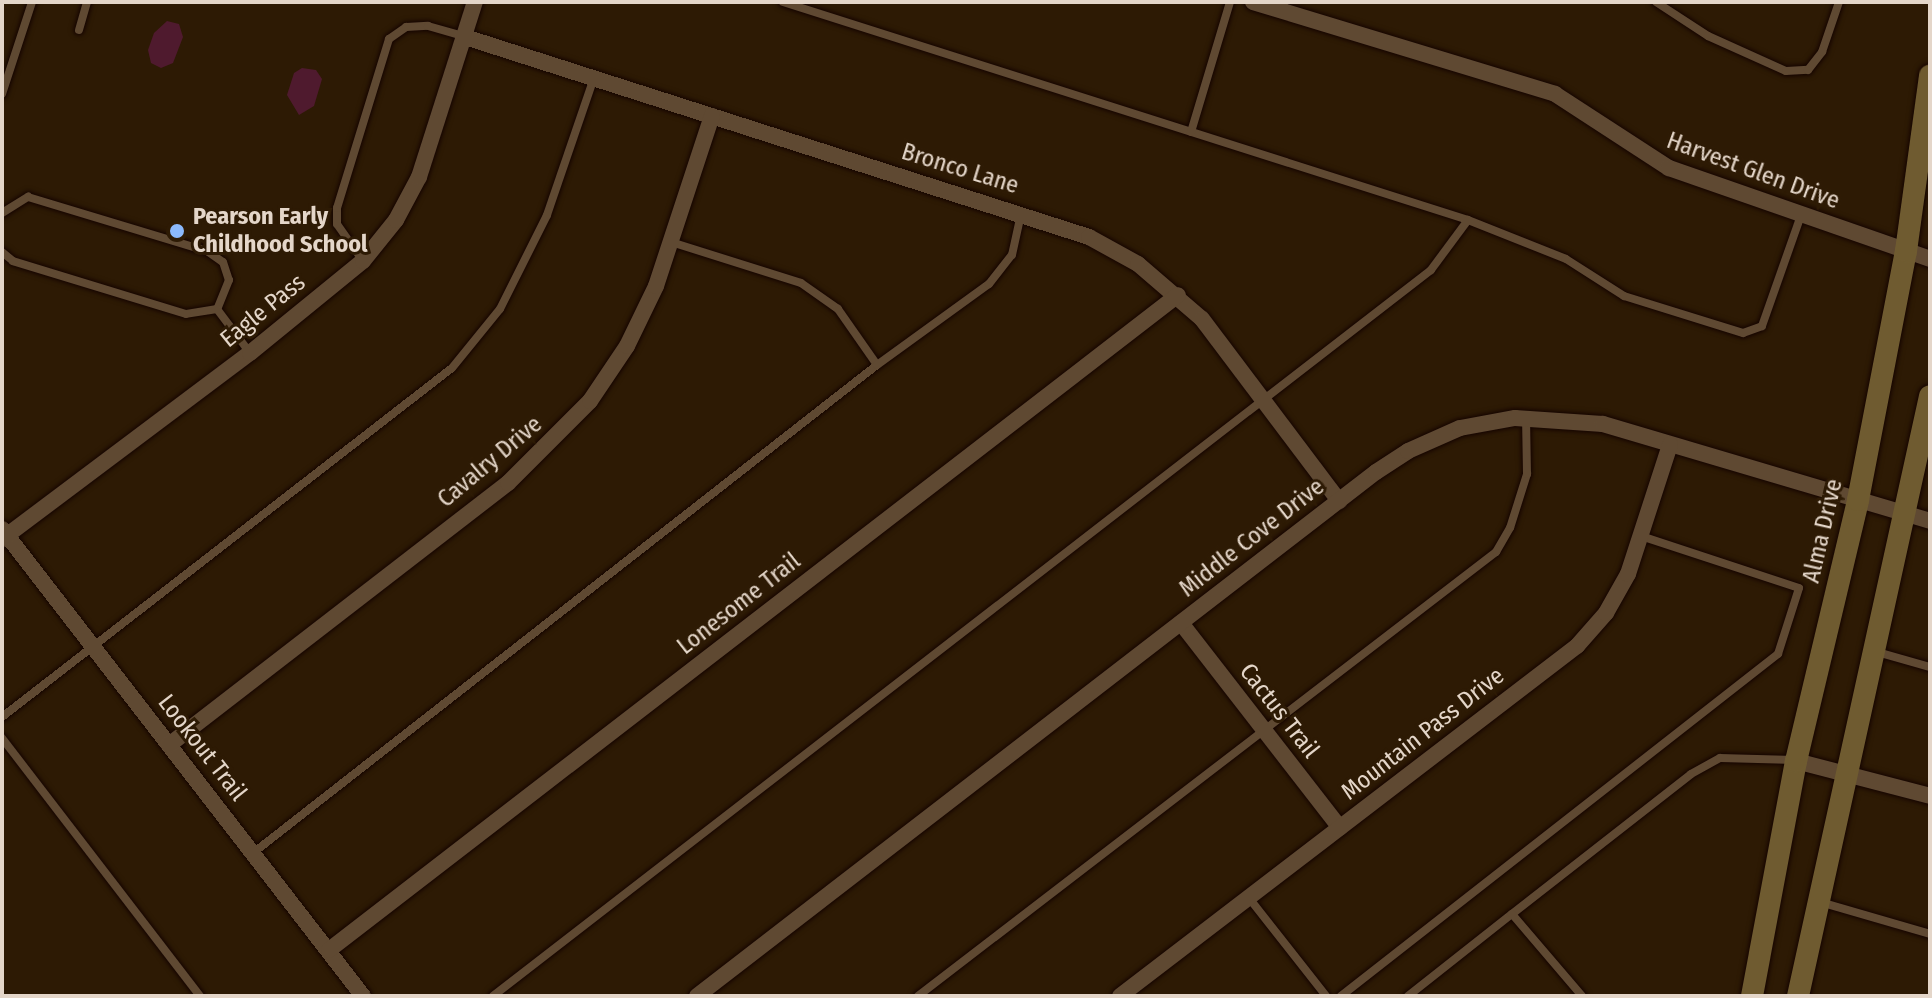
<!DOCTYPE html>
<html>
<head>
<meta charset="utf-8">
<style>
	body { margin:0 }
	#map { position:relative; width:1932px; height:998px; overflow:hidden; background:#2d1a04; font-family:"Fira Sans Condensed",sans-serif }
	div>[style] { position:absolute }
	.green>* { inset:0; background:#4f1a2e }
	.roads { filter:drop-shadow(0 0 2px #150400) drop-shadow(0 0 2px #150400) }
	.lane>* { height:8px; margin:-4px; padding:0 4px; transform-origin:4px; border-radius:4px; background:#5f4932 }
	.street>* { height:16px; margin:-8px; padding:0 8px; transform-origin:8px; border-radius:8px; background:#5f4932 }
	.secondary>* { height:22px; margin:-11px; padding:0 11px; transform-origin:11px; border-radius:11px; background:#6f5b30 }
	.dots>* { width:22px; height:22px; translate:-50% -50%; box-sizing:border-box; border:4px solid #2d1a04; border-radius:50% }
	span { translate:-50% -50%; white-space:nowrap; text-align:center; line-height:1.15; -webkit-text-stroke:6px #2d1a04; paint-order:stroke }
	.street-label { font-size:24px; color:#e4d6c9 }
	.poi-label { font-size:24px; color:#e4d6c9; font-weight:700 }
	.left { translate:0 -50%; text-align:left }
	.frame { position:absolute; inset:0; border:4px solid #e4d6c9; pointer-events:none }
</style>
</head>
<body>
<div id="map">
	<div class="green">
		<i style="clip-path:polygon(167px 21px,179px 24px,183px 37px,173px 63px,161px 68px,151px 63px,148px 50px,154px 33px)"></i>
		<i style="clip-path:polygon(302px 68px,316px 70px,322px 79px,314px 106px,299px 115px,287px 95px,294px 73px)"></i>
	</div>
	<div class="roads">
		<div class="lane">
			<i style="left:783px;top:2px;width:719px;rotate:17.65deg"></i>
			<i style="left:1468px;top:220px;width:105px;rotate:21.7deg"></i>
			<i style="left:1566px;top:259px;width:69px;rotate:32.5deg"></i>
			<i style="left:1624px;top:296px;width:125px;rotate:17.3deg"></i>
			<i style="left:1743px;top:333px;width:20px;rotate:-20deg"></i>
			<i style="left:1762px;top:326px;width:118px;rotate:-70.6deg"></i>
			<i style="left:1656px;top:2px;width:62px;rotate:33.2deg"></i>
			<i style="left:1708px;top:36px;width:85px;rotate:24.2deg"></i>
			<i style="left:1786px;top:71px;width:22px;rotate:-3deg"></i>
			<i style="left:1808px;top:70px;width:23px;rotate:-52deg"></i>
			<i style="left:1822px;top:52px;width:53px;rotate:-71.2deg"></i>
			<i style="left:79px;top:30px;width:29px;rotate:-74deg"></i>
			<i style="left:2px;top:94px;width:97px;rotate:-71.9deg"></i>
			<i style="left:1191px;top:132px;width:136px;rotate:-73.3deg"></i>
			<i style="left:2px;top:213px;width:31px;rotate:-32deg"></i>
			<i style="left:28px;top:197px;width:187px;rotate:16.8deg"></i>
			<i style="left:207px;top:251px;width:19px;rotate:35deg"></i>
			<i style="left:223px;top:262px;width:19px;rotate:72deg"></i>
			<i style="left:229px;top:280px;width:31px;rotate:112deg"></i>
			<i style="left:217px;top:309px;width:31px;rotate:171deg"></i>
			<i style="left:186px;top:314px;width:181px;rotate:-163deg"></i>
			<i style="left:13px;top:261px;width:14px;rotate:-141deg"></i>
			<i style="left:671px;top:242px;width:136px;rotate:17.5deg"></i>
			<i style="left:801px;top:283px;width:45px;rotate:35.1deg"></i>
			<i style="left:838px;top:309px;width:68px;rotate:55.1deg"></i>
			<i style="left:363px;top:261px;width:45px;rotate:-125.1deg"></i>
			<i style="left:337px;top:224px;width:16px;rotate:-90deg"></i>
			<i style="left:337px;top:208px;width:177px;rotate:-72.9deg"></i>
			<i style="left:389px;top:39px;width:21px;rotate:-35deg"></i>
			<i style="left:406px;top:27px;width:22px;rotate:-3deg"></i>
			<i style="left:428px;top:26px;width:37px;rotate:16deg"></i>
			<i style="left:217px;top:309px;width:55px;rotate:53.1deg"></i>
			<i style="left:1877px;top:652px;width:55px;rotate:15.8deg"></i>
			<i style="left:2px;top:717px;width:569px;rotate:-37.8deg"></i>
			<i style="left:452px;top:368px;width:76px;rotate:-50.9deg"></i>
			<i style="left:500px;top:309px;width:105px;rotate:-63.4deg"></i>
			<i style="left:547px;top:215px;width:145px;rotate:-71.1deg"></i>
			<i style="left:2px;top:738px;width:325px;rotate:52.5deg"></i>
			<i style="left:253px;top:853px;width:792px;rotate:-38.03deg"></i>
			<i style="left:877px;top:365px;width:138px;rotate:-35.9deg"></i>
			<i style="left:989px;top:284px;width:37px;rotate:-52deg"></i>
			<i style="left:1012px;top:255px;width:42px;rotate:-77.6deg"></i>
			<i style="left:1249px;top:898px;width:125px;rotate:51.8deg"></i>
			<i style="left:1820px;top:902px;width:115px;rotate:16.2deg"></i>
			<i style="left:1512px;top:914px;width:227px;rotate:-38deg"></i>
			<i style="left:1691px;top:774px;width:33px;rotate:-29deg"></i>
			<i style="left:1720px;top:758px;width:75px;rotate:1.5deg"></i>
			<i style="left:493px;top:996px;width:1186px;rotate:-37.74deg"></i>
			<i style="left:1431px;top:270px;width:62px;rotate:-53.5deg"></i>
			<i style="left:918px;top:996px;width:729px;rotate:-37.53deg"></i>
			<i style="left:1496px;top:552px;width:28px;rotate:-60deg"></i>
			<i style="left:1510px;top:528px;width:57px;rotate:-72.5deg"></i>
			<i style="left:1527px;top:474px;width:56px;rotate:-91deg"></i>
			<i style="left:1341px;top:996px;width:555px;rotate:-38.05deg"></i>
			<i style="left:1778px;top:654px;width:69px;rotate:-72.3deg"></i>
			<i style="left:1799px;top:588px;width:166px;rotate:-161.8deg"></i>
			<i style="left:1408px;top:996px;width:132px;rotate:-38.3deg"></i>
			<i style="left:1512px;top:914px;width:108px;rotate:49.5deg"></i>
		</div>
		<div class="street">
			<i style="left:1253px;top:2px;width:316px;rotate:16.9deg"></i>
			<i style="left:1555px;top:94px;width:136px;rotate:33deg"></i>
			<i style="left:1669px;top:168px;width:276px;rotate:19.2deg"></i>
			<i style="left:465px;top:37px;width:655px;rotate:17.77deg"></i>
			<i style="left:1089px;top:237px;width:56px;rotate:28.9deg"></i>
			<i style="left:1138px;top:264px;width:84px;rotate:40.7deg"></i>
			<i style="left:1202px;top:319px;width:228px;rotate:53deg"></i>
			<i style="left:2px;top:529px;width:590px;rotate:52.3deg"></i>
			<i style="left:2px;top:539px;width:310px;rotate:-36.9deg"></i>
			<i style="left:250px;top:353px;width:146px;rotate:-39.2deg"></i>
			<i style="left:363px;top:261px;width:53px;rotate:-51.2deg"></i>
			<i style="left:396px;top:220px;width:49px;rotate:-61.9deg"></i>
			<i style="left:419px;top:177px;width:184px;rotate:-72.3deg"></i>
			<i style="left:1181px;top:623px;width:259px;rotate:52.2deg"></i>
			<i style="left:169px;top:745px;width:428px;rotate:-37.7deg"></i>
			<i style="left:508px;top:483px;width:116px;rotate:-45deg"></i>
			<i style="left:590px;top:401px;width:66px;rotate:-56.1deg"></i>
			<i style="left:627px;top:346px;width:67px;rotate:-64.2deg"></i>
			<i style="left:656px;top:286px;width:179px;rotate:-71.8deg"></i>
			<i style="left:1796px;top:761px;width:138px;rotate:14.6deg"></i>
			<i style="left:329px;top:950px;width:1072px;rotate:-37.65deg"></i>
			<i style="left:697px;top:996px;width:858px;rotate:-37.66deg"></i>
			<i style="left:1376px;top:472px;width:38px;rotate:-33deg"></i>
			<i style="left:1408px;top:451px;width:57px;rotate:-23.9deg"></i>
			<i style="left:1460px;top:428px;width:56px;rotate:-10.3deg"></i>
			<i style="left:1515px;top:418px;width:88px;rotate:3.9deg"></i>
			<i style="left:1603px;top:424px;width:341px;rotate:16.5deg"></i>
			<i style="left:1120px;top:996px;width:576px;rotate:-37.45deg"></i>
			<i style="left:1577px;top:646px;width:44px;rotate:-48.7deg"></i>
			<i style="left:1606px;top:613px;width:45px;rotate:-60.6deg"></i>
			<i style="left:1628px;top:574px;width:136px;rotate:-72deg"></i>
		</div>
		<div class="secondary">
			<i style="left:1752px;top:996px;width:239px;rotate:-79.4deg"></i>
			<i style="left:1796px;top:761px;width:268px;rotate:-76.6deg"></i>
			<i style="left:1858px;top:500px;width:254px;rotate:-79.1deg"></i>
			<i style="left:1906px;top:251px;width:177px;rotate:-82.2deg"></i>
			<i style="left:1798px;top:996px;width:614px;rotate:-77.59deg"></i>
		</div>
	</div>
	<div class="dots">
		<i style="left:177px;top:231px;background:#8bb9fc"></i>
	</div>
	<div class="street-label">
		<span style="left:960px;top:169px;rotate:17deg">Bronco Lane</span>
		<span style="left:1753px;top:171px;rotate:20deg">Harvest Glen Drive</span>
		<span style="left:263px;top:311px;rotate:-39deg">Eagle Pass</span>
		<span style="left:490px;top:462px;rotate:-40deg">Cavalry Drive</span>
		<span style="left:1823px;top:531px;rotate:-77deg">Alma Drive</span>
		<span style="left:1252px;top:538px;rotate:-38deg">Middle Cove Drive</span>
		<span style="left:739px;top:604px;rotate:-38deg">Lonesome Trail</span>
		<span style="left:1279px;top:711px;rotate:52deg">Cactus Trail</span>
		<span style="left:1423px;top:734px;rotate:-38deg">Mountain Pass Drive</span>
		<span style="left:202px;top:748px;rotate:52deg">Lookout Trail</span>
	</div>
	<div class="poi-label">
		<span class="left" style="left:193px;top:231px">Pearson Early<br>Childhood School</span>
	</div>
	<div class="frame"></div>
</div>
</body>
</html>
